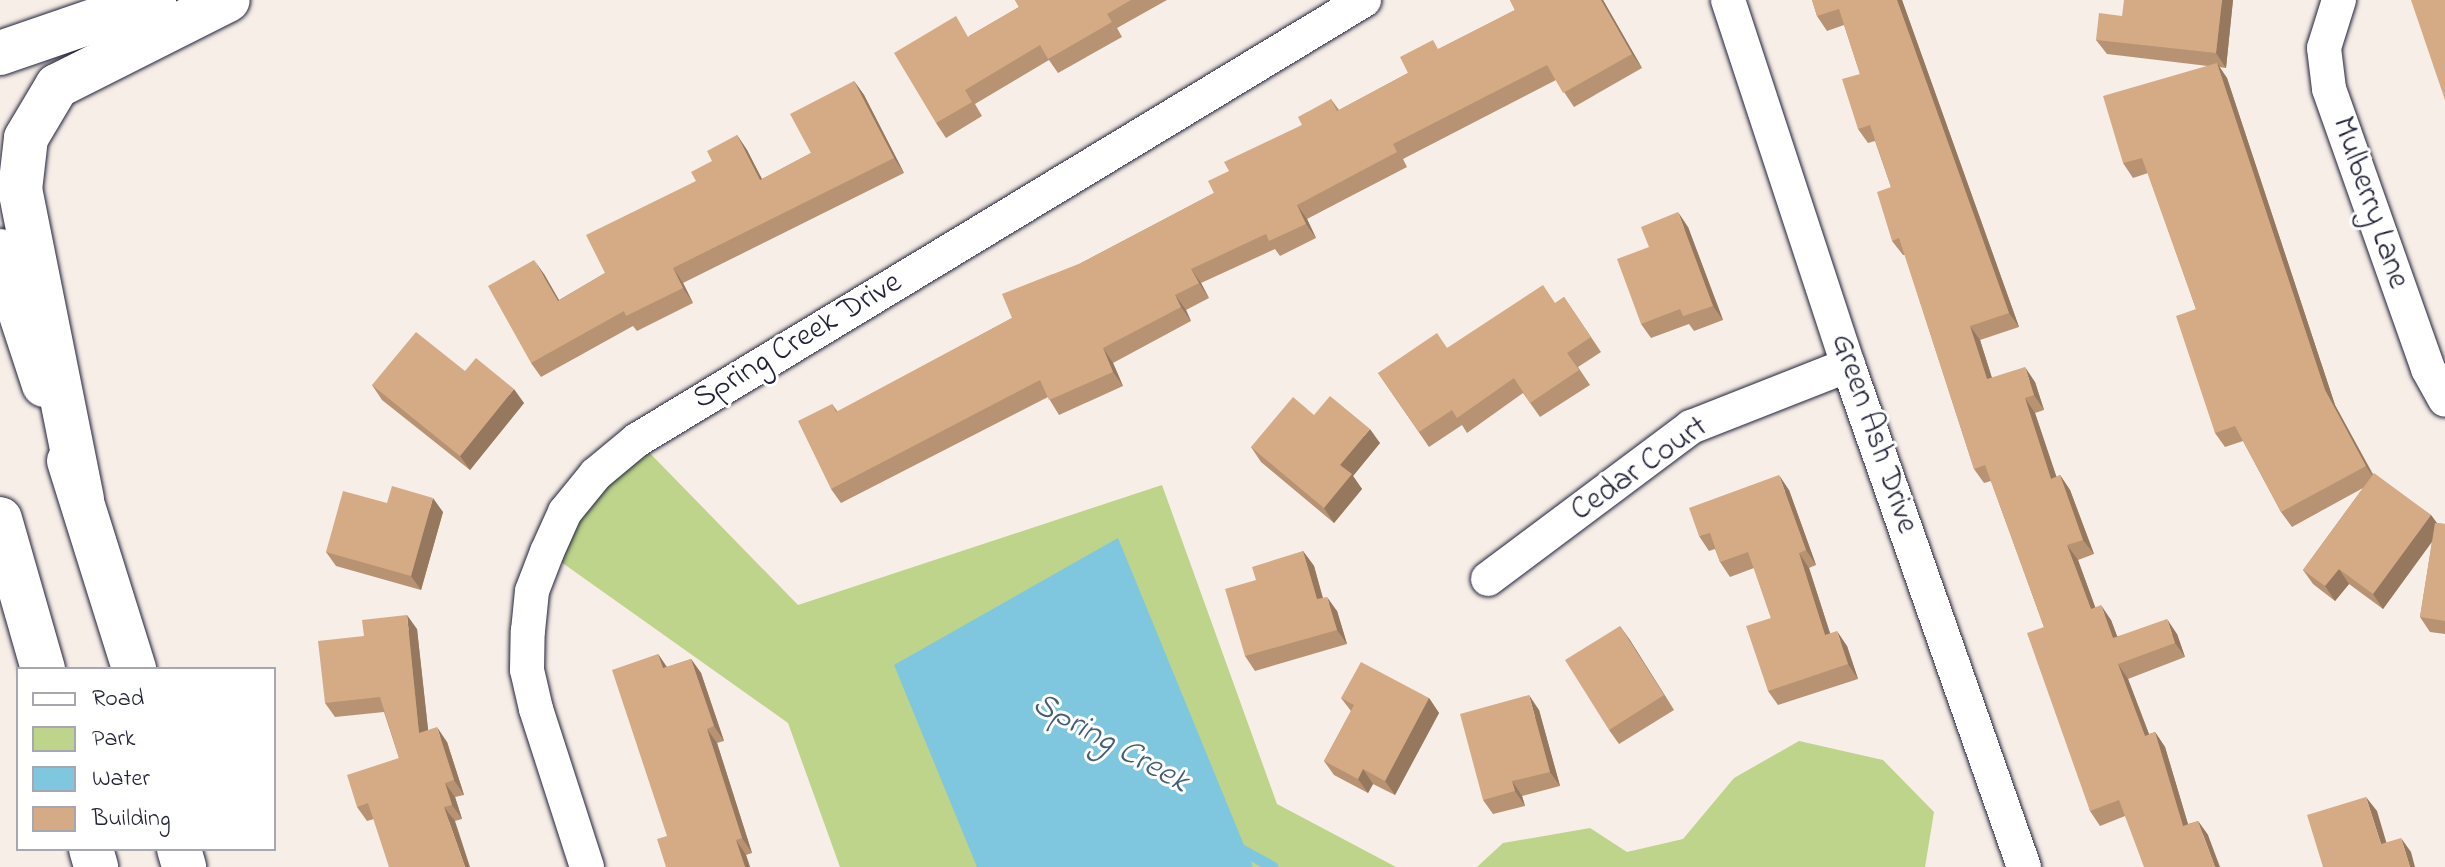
<!DOCTYPE html>
<html>
<head>
<meta charset="utf-8">
<style>
	body { margin:0 }
	#map { position:relative; width:2445px; height:867px; overflow:hidden; background:#f7eee7; font-family:"Indie Flower",sans-serif }
	div>[style] { position:absolute }
	.green>* { inset:0; background:#bdd48a }
	.water>* { inset:0; background:#7ec7df }
	.stream>* { height:11px; margin:-5.5px; padding:0 5.5px; transform-origin:5.5px; border-radius:5.5px; background:#7ec7df }
	.roads { filter:drop-shadow(0 0 2px #22223b) drop-shadow(0 0 2px #22223b) }
	.minor>* { height:34px; margin:-17px; padding:0 17px; transform-origin:17px; border-radius:17px; background:#fff }
	.secondary>* { height:44px; margin:-22px; padding:0 22px; transform-origin:22px; border-radius:22px; background:#fff }
	.motorway>* { height:44px; margin:-22px; padding:0 22px; transform-origin:22px; border-radius:22px; background:#fff }
	.wall>* { inset:0; background:#b79373 }
	.shaded-wall>* { inset:0; background:#95785e }
	.building>* { inset:0; background:#d5ab86 }
	span { translate:-50% -50%; white-space:nowrap; text-align:center; line-height:1.15; -webkit-text-stroke:6px #fff; paint-order:stroke }
	.street-label { font-size:32px; color:#22223b }
	.water-label { font-size:34px; color:#425c74; font-style:italic }
	.legend { position:absolute; left:16px; top:667px; width:260px; height:184px; box-sizing:border-box; background:#fff; border:2px solid #a7a7b1; margin:0; padding:10px 14px; list-style:none; font-size:24px; color:#22223b }
	.legend li { display:flex; align-items:center; gap:16px; height:40px }
	.legend b { width:40px; border:2px solid #a7a7b1 }
</style>
</head>
<body>
<div id="map">
	<div class="green">
		<i style="clip-path:polygon(637px 440px,798px 605px,1162px 485px,1277px 804px,1396px 867px,840px 867px,788px 723px,547px 552px)"></i>
		<i style="clip-path:polygon(1799px 741px,1883px 760px,1934px 812px,1925px 867px,1477px 867px,1503px 843px,1590px 828px,1627px 852px,1683px 839px,1734px 778px)"></i>
	</div>
	<div class="water">
		<i style="clip-path:polygon(1118px 538px,1253px 867px,977px 867px,894px 665px)"></i>
	</div>
	<div class="stream">
		<i style="left:1235px;top:846px;width:43px;rotate:28.9deg"></i>
	</div>
	<div class="roads">
		<div class="minor">
			<i style="left:1728px;top:0;width:384px;rotate:71.8deg"></i>
			<i style="left:1848px;top:365px;width:532px;rotate:70.68deg"></i>
			<i style="left:2339px;top:0;width:50px;rotate:107.4deg"></i>
			<i style="left:2324px;top:48px;width:41px;rotate:83deg"></i>
			<i style="left:2329px;top:89px;width:297px;rotate:70.5deg"></i>
			<i style="left:2428px;top:369px;width:35px;rotate:61deg"></i>
			<i style="left:1488px;top:579px;width:254px;rotate:-36.8deg"></i>
			<i style="left:1691px;top:427px;width:169px;rotate:-21.5deg"></i>
			<i style="left:587px;top:867px;width:166px;rotate:-107.9deg"></i>
			<i style="left:536px;top:709px;width:40px;rotate:-103deg"></i>
			<i style="left:527px;top:670px;width:39px;rotate:-89deg"></i>
			<i style="left:528px;top:631px;width:40px;rotate:-84.3deg"></i>
			<i style="left:532px;top:591px;width:42px;rotate:-69deg"></i>
			<i style="left:547px;top:552px;width:44px;rotate:-65.8deg"></i>
			<i style="left:565px;top:512px;width:49px;rotate:-50.8deg"></i>
			<i style="left:596px;top:474px;width:53px;rotate:-39.7deg"></i>
			<i style="left:637px;top:440px;width:850px;rotate:-31.18deg"></i>
		</div>
		<div class="secondary">
			<i style="left:0;top:251px;width:141px;rotate:71.8deg"></i>
			<i style="left:69px;top:461px;width:218px;rotate:72.6deg"></i>
			<i style="left:0;top:519px;width:156px;rotate:74deg"></i>
			<i style="left:91px;top:849px;width:19px;rotate:74deg"></i>
			<i style="left:179px;top:849px;width:19px;rotate:74deg"></i>
		</div>
		<div class="motorway">
			<i style="left:0;top:53px;width:163px;rotate:-19deg"></i>
			<i style="left:82px;top:499px;width:315px;rotate:-101.3deg"></i>
			<i style="left:20px;top:190px;width:52px;rotate:-83.4deg"></i>
			<i style="left:26px;top:138px;width:61px;rotate:-59.2deg"></i>
			<i style="left:57px;top:86px;width:191px;rotate:-26.7deg"></i>
		</div>
	</div>
	<div class="wall">
		<i style="clip-path:polygon(1015px 0,1167px 0,1117px 28px,1122px 37px,1058px 73px,1049px 60px,975px 104px,982px 116px,946px 138px,936px 123px,969px 36px,1019px 7px)"></i>
		<i style="clip-path:polygon(1510px 0,1603px 0,1642px 68px,1574px 107px,1556px 80px,1403px 159px,1407px 167px,1307px 219px,1316px 238px,1280px 256px,1275px 249px,1201px 283px,1209px 298px,1186px 310px,1191px 321px,1113px 363px,1123px 386px,1059px 415px,1048px 397px,841px 503px,831px 489px,832px 404px,838px 412px,1012px 318px,1081px 263px,1214px 193px,1229px 171px,1302px 125px,1331px 99px,1339px 110px,1408px 73px,1439px 49px,1515px 10px)"></i>
		<i style="clip-path:polygon(1812px 0,1902px 0,2019px 327px,1980px 340px,1992px 378px,2035px 382px,2044px 410px,2035px 413px,2056px 477px,2060px 475px,2070px 490px,2094px 554px,2078px 560px,2095px 607px,2111px 620px,2117px 636px,2177px 634px,2185px 657px,2128px 679px,2149px 734px,2155px 732px,2165px 747px,2188px 824px,2198px 821px,2208px 835px,2125px 816px,2100px 826px,2090px 811px,2044px 627px,1991px 481px,1984px 483px,1974px 469px,1905px 255px,1903px 255px,1892px 241px,1891px 187px,1875px 141px,1868px 143px,1858px 129px,1860px 74px,1844px 25px,1827px 31px,1817px 16px)"></i>
		<i style="clip-path:polygon(2233px 0,2226px 68px,2219px 67px,2227px 78px,2335px 405px,2373px 474px,2431px 515px,2437px 523px,2445px 524px,2445px 634px,2430px 632px,2420px 617px,2432px 542px,2383px 609px,2349px 584px,2335px 601px,2313px 584px,2303px 570px,2363px 488px,2292px 527px,2281px 512px,2243px 441px,2225px 447px,2215px 433px,2196px 309px,2148px 173px,2133px 178px,2123px 163px,2208px 66px,2107px 54px,2096px 40px,2122px 16px)"></i>
		<i style="clip-path:polygon(854px 81px,864px 95px,904px 173px,683px 283px,693px 303px,637px 331px,633px 326px,541px 377px,531px 363px,544px 274px,559px 300px,605px 273px,696px 181px,737px 135px,747px 150px,762px 179px,811px 153px)"></i>
		<i style="clip-path:polygon(1688px 227px,1723px 320px,1694px 331px,1689px 324px,1651px 338px,1641px 324px,1649px 247px)"></i>
		<i style="clip-path:polygon(1564px 297px,1601px 352px,1578px 367px,1590px 385px,1540px 417px,1523px 393px,1467px 433px,1462px 425px,1429px 447px,1378px 373px,1447px 348px,1556px 303px)"></i>
		<i style="clip-path:polygon(465px 371px,524px 403px,470px 470px,382px 400px,372px 385px)"></i>
		<i style="clip-path:polygon(1314px 415px,1380px 443px,1353px 476px,1362px 489px,1334px 523px,1261px 462px,1251px 447px)"></i>
		<i style="clip-path:polygon(1789px 490px,1816px 565px,1809px 568px,1830px 633px,1847px 646px,1858px 679px,1778px 705px,1768px 691px,1771px 618px,1754px 568px,1730px 577px,1720px 562px,1715px 549px,1709px 551px,1699px 536px)"></i>
		<i style="clip-path:polygon(387px 503px,443px 512px,421px 590px,336px 566px,326px 552px)"></i>
		<i style="clip-path:polygon(1303px 551px,1314px 566px,1323px 598px,1337px 611px,1347px 644px,1255px 671px,1245px 656px,1256px 580px)"></i>
		<i style="clip-path:polygon(1620px 626px,1674px 710px,1619px 744px,1609px 730px)"></i>
		<i style="clip-path:polygon(417px 629px,428px 730px,447px 742px,464px 795px,455px 797px,462px 819px,455px 821px,374px 819px,367px 821px,357px 807px,399px 758px,384px 712px,335px 717px,325px 703px,364px 636px)"></i>
		<i style="clip-path:polygon(658px 654px,667px 667px,691px 659px,701px 673px,724px 741px,717px 743px,752px 853px,746px 855px,750px 867px,666px 867px,667px 836px)"></i>
		<i style="clip-path:polygon(1341px 698px,1429px 698px,1439px 713px,1395px 795px,1373px 784px,1368px 793px,1334px 775px,1324px 761px,1351px 711px)"></i>
		<i style="clip-path:polygon(1539px 710px,1560px 786px,1522px 796px,1525px 806px,1493px 814px,1483px 800px)"></i>
	</div>
	<div class="shaded-wall">
		<i style="clip-path:polygon(1601px 0,1603px 0,1642px 68px,1632px 54px)"></i>
		<i style="clip-path:polygon(1897px 0,1902px 0,2019px 327px,2009px 313px)"></i>
		<i style="clip-path:polygon(2222px 0,2233px 0,2226px 68px,2216px 53px)"></i>
		<i style="clip-path:polygon(2217px 63px,2227px 78px,2335px 405px,2376px 481px,2366px 466px,2325px 390px)"></i>
		<i style="clip-path:polygon(854px 81px,864px 95px,904px 173px,894px 158px)"></i>
		<i style="clip-path:polygon(737px 135px,747px 150px,770px 195px,760px 180px)"></i>
		<i style="clip-path:polygon(1297px 205px,1307px 219px,1316px 238px,1306px 224px)"></i>
		<i style="clip-path:polygon(1678px 212px,1688px 227px,1723px 320px,1713px 306px)"></i>
		<i style="clip-path:polygon(534px 260px,544px 274px,568px 316px,558px 301px)"></i>
		<i style="clip-path:polygon(673px 268px,683px 283px,693px 303px,683px 288px)"></i>
		<i style="clip-path:polygon(1191px 269px,1201px 283px,1209px 298px,1199px 283px)"></i>
		<i style="clip-path:polygon(1175px 295px,1186px 310px,1191px 321px,1181px 307px)"></i>
		<i style="clip-path:polygon(1970px 326px,1980px 340px,1997px 394px,1987px 379px)"></i>
		<i style="clip-path:polygon(1103px 348px,1113px 363px,1123px 386px,1113px 372px)"></i>
		<i style="clip-path:polygon(2025px 367px,2035px 382px,2044px 410px,2034px 395px)"></i>
		<i style="clip-path:polygon(514px 389px,524px 403px,470px 470px,460px 456px)"></i>
		<i style="clip-path:polygon(2025px 398px,2035px 413px,2062px 493px,2051px 479px)"></i>
		<i style="clip-path:polygon(1370px 429px,1380px 443px,1353px 476px,1362px 489px,1334px 523px,1324px 508px,1340px 465px)"></i>
		<i style="clip-path:polygon(1779px 475px,1789px 490px,1816px 565px,1806px 550px)"></i>
		<i style="clip-path:polygon(2060px 475px,2070px 490px,2094px 554px,2083px 540px)"></i>
		<i style="clip-path:polygon(433px 498px,443px 512px,421px 590px,411px 576px)"></i>
		<i style="clip-path:polygon(2431px 515px,2441px 529px,2383px 609px,2373px 594px)"></i>
		<i style="clip-path:polygon(2067px 545px,2078px 560px,2101px 623px,2091px 609px)"></i>
		<i style="clip-path:polygon(1303px 551px,1314px 566px,1327px 614px,1317px 599px)"></i>
		<i style="clip-path:polygon(1799px 553px,1809px 568px,1835px 649px,1825px 635px)"></i>
		<i style="clip-path:polygon(2339px 569px,2349px 584px,2335px 601px,2325px 586px)"></i>
		<i style="clip-path:polygon(1327px 597px,1337px 611px,1347px 644px,1337px 630px)"></i>
		<i style="clip-path:polygon(2101px 605px,2111px 620px,2123px 652px,2113px 638px)"></i>
		<i style="clip-path:polygon(407px 615px,417px 629px,430px 747px,419px 733px)"></i>
		<i style="clip-path:polygon(2167px 619px,2177px 634px,2185px 657px,2175px 643px)"></i>
		<i style="clip-path:polygon(1620px 626px,1630px 640px,1674px 710px,1664px 695px)"></i>
		<i style="clip-path:polygon(1837px 631px,1847px 646px,1858px 679px,1848px 664px)"></i>
		<i style="clip-path:polygon(658px 654px,668px 669px,663px 668px)"></i>
		<i style="clip-path:polygon(691px 659px,701px 673px,724px 741px,714px 726px)"></i>
		<i style="clip-path:polygon(2118px 664px,2128px 679px,2155px 750px,2145px 736px)"></i>
		<i style="clip-path:polygon(1529px 695px,1539px 710px,1560px 786px,1550px 772px)"></i>
		<i style="clip-path:polygon(1429px 698px,1439px 713px,1395px 795px,1385px 781px)"></i>
		<i style="clip-path:polygon(437px 727px,447px 742px,464px 795px,454px 780px)"></i>
		<i style="clip-path:polygon(707px 729px,717px 743px,752px 853px,742px 838px)"></i>
		<i style="clip-path:polygon(2155px 732px,2165px 747px,2193px 841px,2183px 826px)"></i>
		<i style="clip-path:polygon(1363px 769px,1373px 784px,1368px 793px,1358px 779px)"></i>
		<i style="clip-path:polygon(1512px 781px,1522px 796px,1525px 806px,1515px 791px)"></i>
		<i style="clip-path:polygon(445px 783px,455px 797px,462px 819px,452px 805px)"></i>
		<i style="clip-path:polygon(2366px 797px,2377px 811px,2391px 858px,2381px 844px)"></i>
		<i style="clip-path:polygon(444px 807px,455px 821px,470px 867px,465px 867px)"></i>
		<i style="clip-path:polygon(2198px 821px,2208px 835px,2220px 867px,2215px 867px)"></i>
		<i style="clip-path:polygon(2401px 838px,2411px 852px,2415px 867px,2410px 867px)"></i>
		<i style="clip-path:polygon(736px 840px,746px 855px,750px 867px,745px 867px)"></i>
	</div>
	<div class="building">
		<i style="clip-path:polygon(1015px 0,1131px 0,1107px 14px,1112px 22px,1048px 59px,1040px 45px,965px 90px,972px 102px,936px 123px,894px 53px,956px 16px,968px 37px,1019px 7px)"></i>
		<i style="clip-path:polygon(1510px 0,1601px 0,1632px 54px,1563px 93px,1547px 65px,1393px 144px,1397px 152px,1297px 205px,1306px 224px,1269px 241px,1266px 234px,1191px 269px,1199px 283px,1175px 295px,1181px 307px,1103px 348px,1113px 372px,1049px 400px,1040px 380px,831px 489px,798px 421px,832px 404px,836px 412px,1012px 318px,1002px 294px,1081px 263px,1214px 193px,1208px 181px,1229px 171px,1224px 162px,1302px 125px,1298px 117px,1331px 99px,1337px 111px,1408px 73px,1400px 57px,1433px 40px,1438px 49px,1515px 10px)"></i>
		<i style="clip-path:polygon(1812px 0,1897px 0,2009px 313px,1970px 326px,1987px 379px,2025px 367px,2034px 395px,2025px 398px,2051px 479px,2060px 475px,2083px 540px,2067px 545px,2091px 609px,2101px 605px,2113px 638px,2167px 619px,2175px 643px,2118px 664px,2145px 736px,2155px 732px,2183px 826px,2198px 821px,2215px 867px,2144px 867px,2119px 800px,2090px 811px,2027px 633px,2044px 627px,1985px 465px,1974px 469px,1899px 238px,1892px 241px,1877px 192px,1891px 187px,1870px 125px,1858px 129px,1842px 79px,1860px 74px,1839px 9px,1817px 16px)"></i>
		<i style="clip-path:polygon(2124px 0,2222px 0,2216px 53px,2096px 40px,2099px 13px,2122px 16px)"></i>
		<i style="clip-path:polygon(2411px 0,2445px 0,2445px 100px)"></i>
		<i style="clip-path:polygon(2217px 63px,2325px 390px,2366px 466px,2281px 512px,2235px 426px,2215px 433px,2176px 316px,2196px 309px,2142px 158px,2123px 163px,2103px 96px)"></i>
		<i style="clip-path:polygon(854px 81px,894px 158px,673px 268px,683px 288px,626px 316px,624px 311px,531px 363px,488px 286px,534px 260px,558px 301px,605px 273px,586px 235px,696px 181px,691px 172px,712px 161px,707px 151px,737px 135px,760px 180px,811px 153px,790px 114px)"></i>
		<i style="clip-path:polygon(1678px 212px,1713px 306px,1683px 316px,1680px 309px,1641px 324px,1617px 259px,1649px 247px,1641px 227px)"></i>
		<i style="clip-path:polygon(1543px 285px,1555px 303px,1564px 297px,1591px 337px,1567px 353px,1579px 370px,1530px 403px,1514px 378px,1457px 418px,1452px 410px,1419px 432px,1378px 373px,1437px 333px,1447px 348px)"></i>
		<i style="clip-path:polygon(416px 332px,465px 371px,476px 358px,514px 389px,460px 456px,372px 385px)"></i>
		<i style="clip-path:polygon(1330px 396px,1370px 429px,1340px 465px,1352px 474px,1324px 508px,1251px 447px,1293px 397px,1314px 415px)"></i>
		<i style="clip-path:polygon(2374px 473px,2431px 515px,2373px 594px,2339px 569px,2325px 586px,2303px 570px)"></i>
		<i style="clip-path:polygon(1779px 475px,1806px 550px,1799px 553px,1825px 635px,1837px 631px,1848px 664px,1768px 691px,1746px 626px,1771px 618px,1748px 552px,1720px 562px,1710px 533px,1699px 536px,1689px 508px)"></i>
		<i style="clip-path:polygon(392px 486px,433px 498px,411px 576px,326px 552px,343px 491px,387px 503px)"></i>
		<i style="clip-path:polygon(2435px 523px,2445px 524px,2445px 621px,2420px 617px)"></i>
		<i style="clip-path:polygon(1303px 551px,1317px 599px,1327px 597px,1337px 630px,1245px 656px,1225px 589px,1256px 580px,1252px 567px)"></i>
		<i style="clip-path:polygon(407px 615px,419px 733px,437px 727px,454px 780px,445px 783px,452px 805px,444px 807px,465px 867px,389px 867px,368px 803px,357px 807px,347px 775px,399px 758px,380px 697px,325px 703px,318px 641px,364px 636px,362px 620px)"></i>
		<i style="clip-path:polygon(1620px 626px,1664px 695px,1609px 730px,1565px 660px)"></i>
		<i style="clip-path:polygon(658px 654px,663px 668px,691px 659px,714px 726px,707px 729px,742px 838px,736px 840px,745px 867px,666px 867px,657px 839px,667px 836px,612px 670px)"></i>
		<i style="clip-path:polygon(1361px 662px,1429px 698px,1385px 781px,1363px 769px,1358px 779px,1324px 761px,1354px 705px,1341px 698px)"></i>
		<i style="clip-path:polygon(1529px 695px,1550px 772px,1512px 781px,1515px 791px,1483px 800px,1460px 714px)"></i>
		<i style="clip-path:polygon(2366px 797px,2381px 844px,2401px 838px,2410px 867px,2323px 867px,2307px 815px)"></i>
	</div>
	<div class="street-label">
		<span style="left:2369px;top:203px;rotate:71deg">Mulberry Lane</span>
		<span style="left:798px;top:342px;rotate:-31deg">Spring Creek Drive</span>
		<span style="left:1873px;top:434px;rotate:71deg">Green Ash Drive</span>
		<span style="left:1640px;top:470px;rotate:-35deg">Cedar Court</span>
	</div>
	<div class="water-label">
		<span style="left:1110px;top:744px;rotate:29deg">Spring Creek</span>
	</div>
	<ul class="legend">
	<li><b style="height:10px;background:#fff"></b>Road</li>
	<li><b style="height:22px;background:#bdd48a"></b>Park</li>
	<li><b style="height:22px;background:#7ec7df"></b>Water</li>
	<li><b style="height:22px;background:#d5ab86"></b>Building</li>
	</ul>
</div>
</body>
</html>
